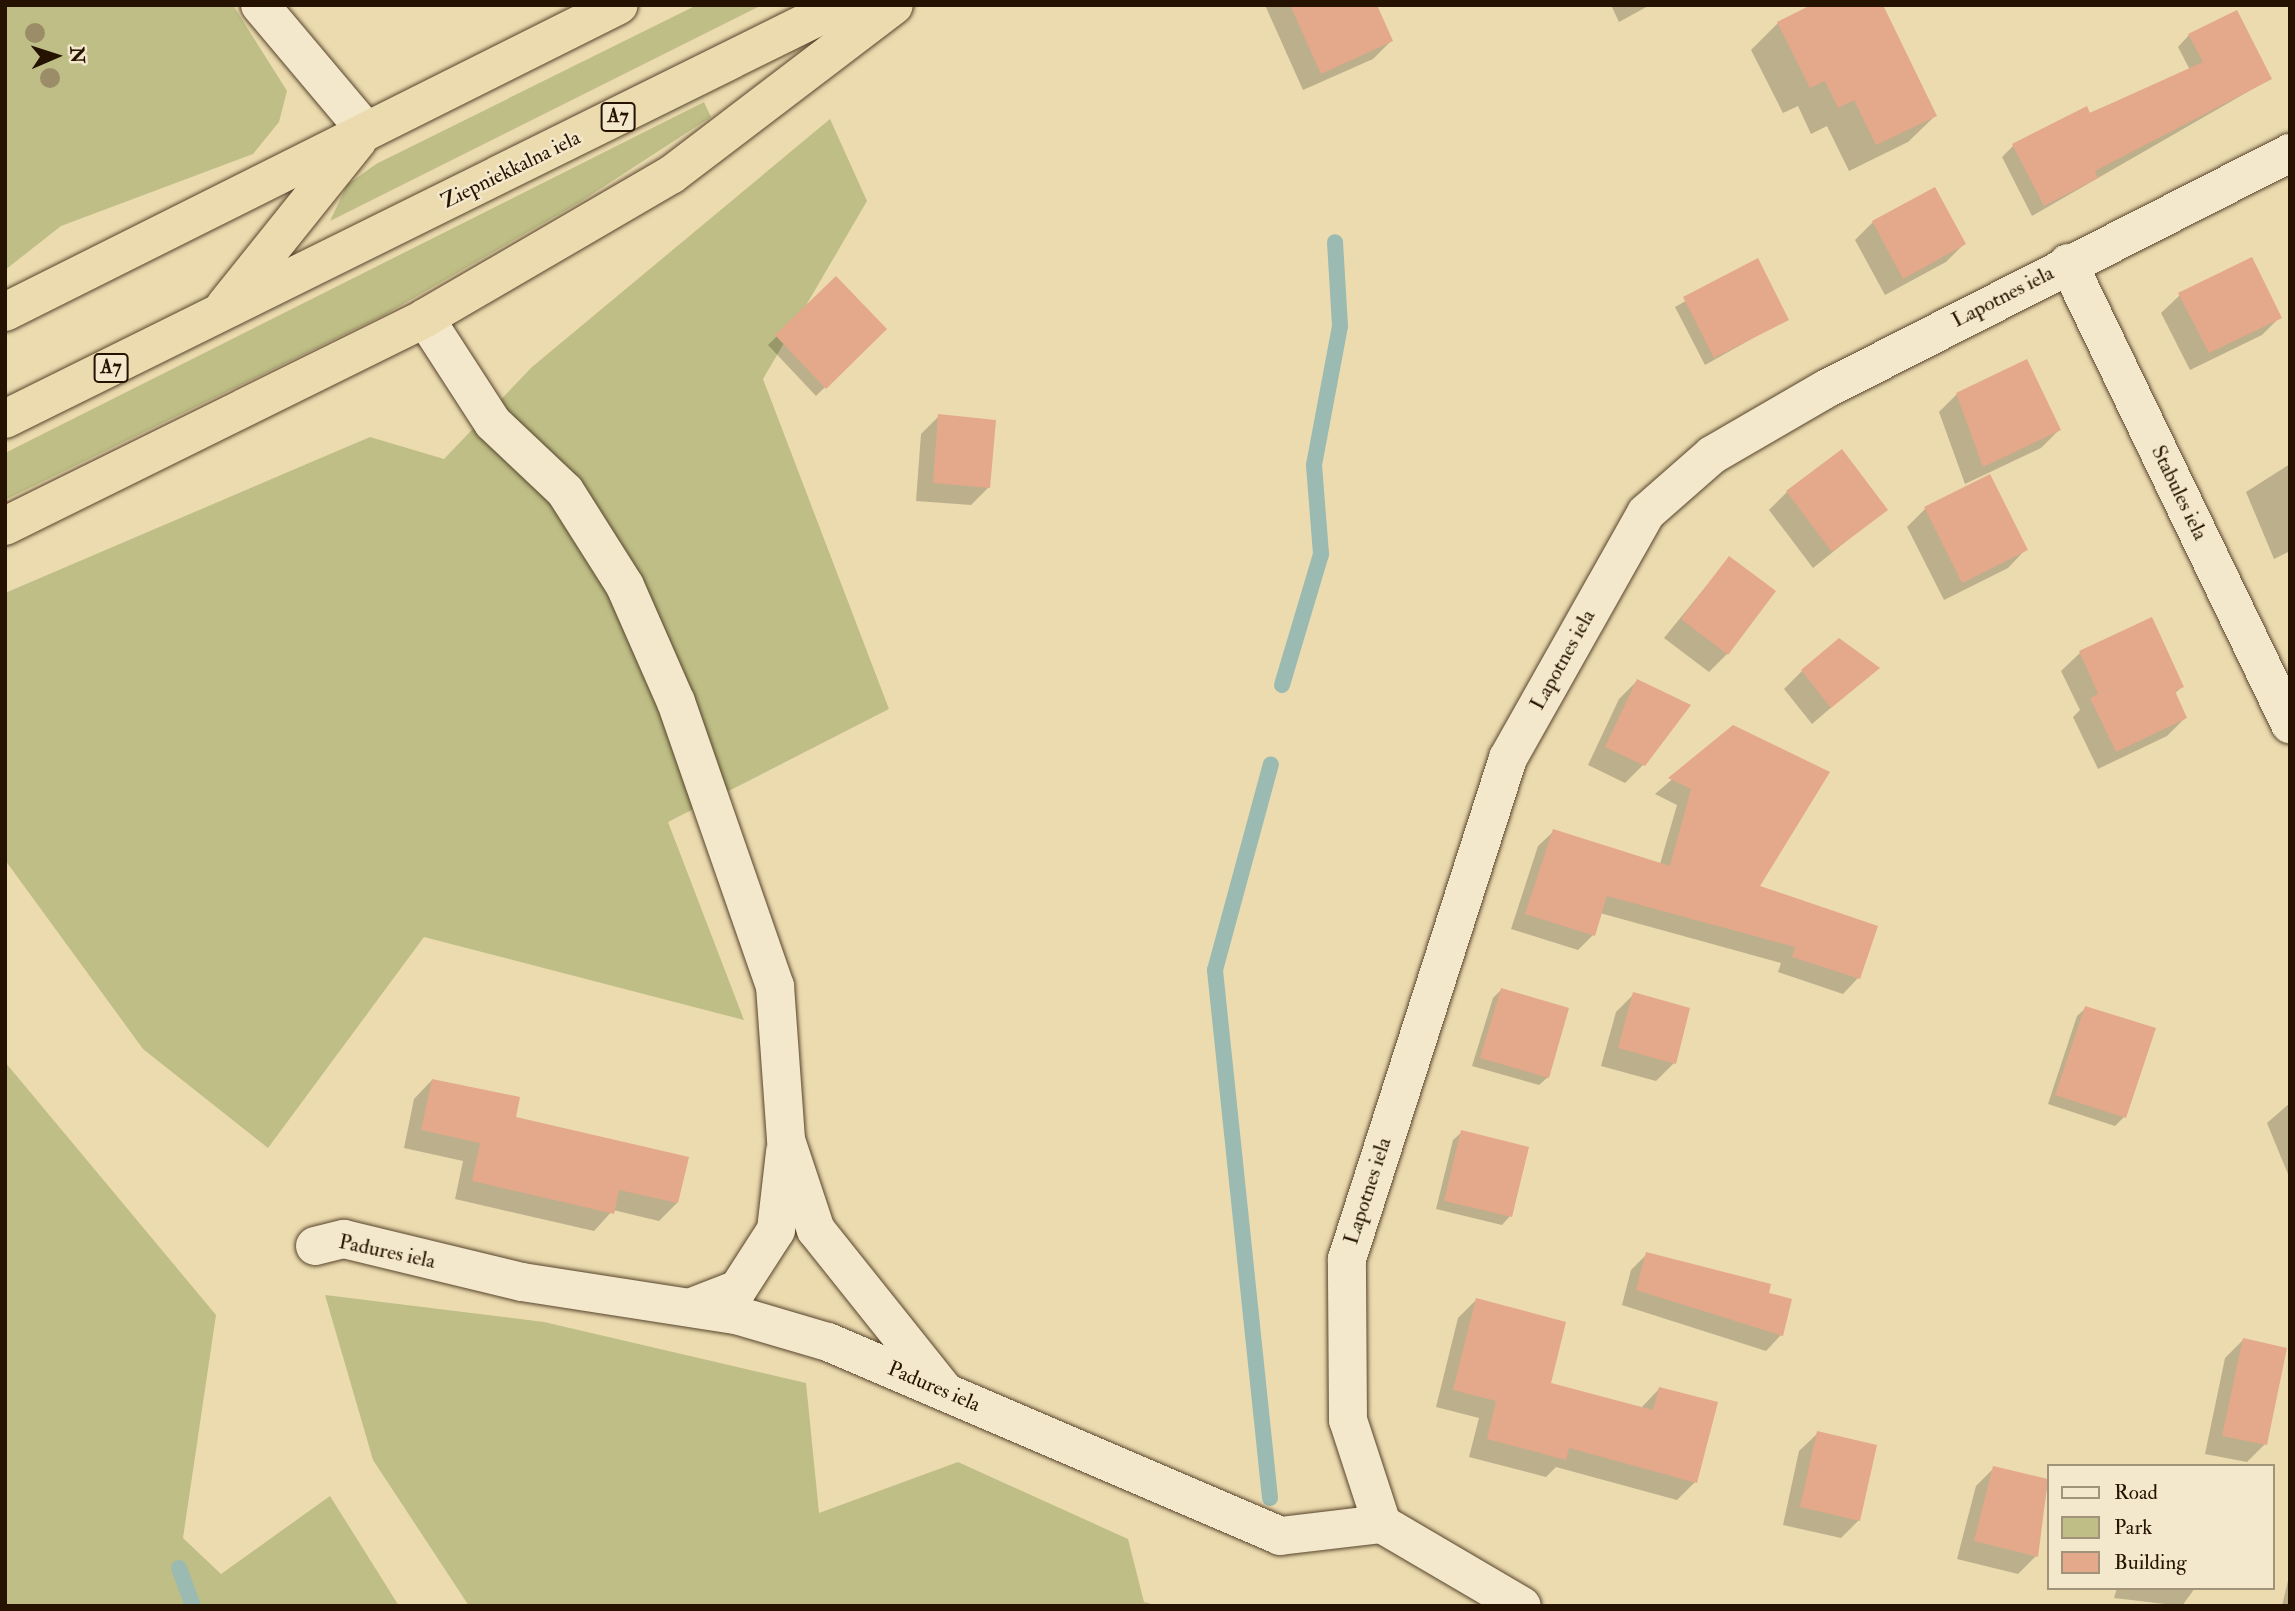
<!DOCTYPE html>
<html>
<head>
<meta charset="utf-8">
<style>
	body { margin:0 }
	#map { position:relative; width:2295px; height:1611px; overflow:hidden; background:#ecdbaf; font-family:"IM FELL Double Pica",serif }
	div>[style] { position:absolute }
	.green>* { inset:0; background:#bebe86 }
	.shadow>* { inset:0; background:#0003 }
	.stream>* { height:16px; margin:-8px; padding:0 8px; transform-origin:8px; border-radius:8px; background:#9abab2 }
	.building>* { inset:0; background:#e4a88b }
	.roads { filter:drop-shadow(0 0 2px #57442c) drop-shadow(0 0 2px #57442c) }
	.minor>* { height:38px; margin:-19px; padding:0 19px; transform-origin:19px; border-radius:19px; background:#f3e8cb }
	.highway>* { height:38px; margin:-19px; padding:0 19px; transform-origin:19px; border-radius:19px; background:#ecdbaf }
	.trees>* { width:20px; height:20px; margin:-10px; border-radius:50%; background:#9c8d69 }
	span { translate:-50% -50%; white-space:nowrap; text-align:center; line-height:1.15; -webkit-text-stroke:5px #f3e8cb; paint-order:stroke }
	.shield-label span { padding:2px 5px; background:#f3e8cb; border:2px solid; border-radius:5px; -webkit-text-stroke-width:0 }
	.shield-label { font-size:19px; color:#251201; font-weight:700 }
	.street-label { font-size:21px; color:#251201 }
	.frame { position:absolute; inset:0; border:7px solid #251201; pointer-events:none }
	.legend { position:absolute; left:2047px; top:1464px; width:228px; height:126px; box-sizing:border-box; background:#f3e8cb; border:2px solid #a1927a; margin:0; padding:9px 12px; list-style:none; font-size:21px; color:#251201 }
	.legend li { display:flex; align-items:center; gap:14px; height:35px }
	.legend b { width:35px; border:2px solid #a1927a }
	.north { position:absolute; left:21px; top:21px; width:70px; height:70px; -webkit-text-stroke:5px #f3e8cb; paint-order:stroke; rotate:87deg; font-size:19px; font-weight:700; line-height:28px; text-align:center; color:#251201 }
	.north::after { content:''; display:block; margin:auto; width:24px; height:32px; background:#251201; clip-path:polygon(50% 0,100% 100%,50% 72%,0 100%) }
</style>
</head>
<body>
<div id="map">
	<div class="green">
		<i style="clip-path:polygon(5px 5px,233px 5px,287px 91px,279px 122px,253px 154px,61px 226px,5px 270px)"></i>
		<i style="clip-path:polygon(697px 5px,762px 5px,330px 221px,347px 185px,376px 164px)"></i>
		<i style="clip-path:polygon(704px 102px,711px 117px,580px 202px,386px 314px,5px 500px,5px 453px)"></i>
		<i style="clip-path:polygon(830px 119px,867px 201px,763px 379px,889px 709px,668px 822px,744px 1020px,424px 937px,268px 1148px,143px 1049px,5px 860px,5px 593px,370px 437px,444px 459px,532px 367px)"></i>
		<i style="clip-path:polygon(5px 1062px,216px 1315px,183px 1538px,221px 1574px,330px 1496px,399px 1606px,5px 1606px)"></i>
		<i style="clip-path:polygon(325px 1295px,544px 1322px,806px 1383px,819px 1513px,958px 1462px,1128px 1539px,1144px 1602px,1159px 1606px,469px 1606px,373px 1460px)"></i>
	</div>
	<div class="shadow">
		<i style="clip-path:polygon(1265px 5px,1375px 5px,1391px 41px,1373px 59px,1303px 90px)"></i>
		<i style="clip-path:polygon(1611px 5px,1650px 5px,1619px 22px)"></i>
		<i style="clip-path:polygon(1778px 23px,1935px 116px,1908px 142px,1849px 171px,1827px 126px,1811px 134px,1798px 106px,1783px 113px,1751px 50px)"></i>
		<i style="clip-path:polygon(2189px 35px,2270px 79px,2032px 216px,2002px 157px,2013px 146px,2190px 70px,2178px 47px)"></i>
		<i style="clip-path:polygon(1935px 189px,1964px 244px,1946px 262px,1885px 295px,1855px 240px,1873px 222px)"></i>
		<i style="clip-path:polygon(1757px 261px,1787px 319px,1705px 365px,1675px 307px)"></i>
		<i style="clip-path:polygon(836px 278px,884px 329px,816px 396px,768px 345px)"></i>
		<i style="clip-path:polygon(2180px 295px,2280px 317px,2262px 335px,2190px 370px,2161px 313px)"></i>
		<i style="clip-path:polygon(1957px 394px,2059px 430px,2041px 448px,1965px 484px,1939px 412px)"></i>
		<i style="clip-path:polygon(939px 416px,989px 487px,971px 505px,916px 501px,921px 434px)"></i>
		<i style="clip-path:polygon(2290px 464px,2290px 551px,2274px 559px,2246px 492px)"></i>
		<i style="clip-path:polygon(1989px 477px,2026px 549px,2008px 568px,1944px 600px,1907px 527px,1925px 509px)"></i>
		<i style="clip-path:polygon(1787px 492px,1885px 510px,1813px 568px,1769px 510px)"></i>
		<i style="clip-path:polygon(1729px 558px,1727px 654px,1709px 672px,1664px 638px)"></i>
		<i style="clip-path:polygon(2151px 619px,2182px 687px,2174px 694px,2185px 718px,2167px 736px,2098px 769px,2073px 717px,2080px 710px,2061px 671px,2080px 653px)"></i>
		<i style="clip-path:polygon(1877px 668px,1812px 724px,1784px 689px,1802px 671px)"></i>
		<i style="clip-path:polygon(1637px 681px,1643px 765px,1625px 783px,1588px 765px,1619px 699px)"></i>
		<i style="clip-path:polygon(1733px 727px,1757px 887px,1858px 978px,1843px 994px,1778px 972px,1781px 963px,1600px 913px,1593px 935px,1578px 950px,1511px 929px,1538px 846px,1554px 831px,1660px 864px,1677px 805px,1655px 794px)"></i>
		<i style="clip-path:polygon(1501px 990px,1548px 1077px,1539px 1085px,1472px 1066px,1493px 998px)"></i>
		<i style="clip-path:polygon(1634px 994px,1674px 1063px,1656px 1081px,1601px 1066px,1616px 1012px)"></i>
		<i style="clip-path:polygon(2086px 1008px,2124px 1117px,2115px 1126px,2048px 1104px,2077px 1016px)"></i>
		<i style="clip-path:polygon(432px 1080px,514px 1118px,677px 1203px,659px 1221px,613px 1210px,594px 1231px,455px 1199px,463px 1161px,404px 1148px,414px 1099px)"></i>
		<i style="clip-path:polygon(2290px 1103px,2290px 1179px,2267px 1123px)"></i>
		<i style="clip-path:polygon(1462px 1132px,1510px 1216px,1502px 1225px,1436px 1209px,1453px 1140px)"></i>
		<i style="clip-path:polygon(1647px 1254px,1767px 1295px,1781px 1335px,1766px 1351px,1622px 1305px,1631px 1270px)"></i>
		<i style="clip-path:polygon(1476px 1300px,1549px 1384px,1641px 1408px,1659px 1389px,1695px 1482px,1677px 1500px,1556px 1467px,1546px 1477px,1469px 1457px,1479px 1418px,1436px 1407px,1458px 1318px)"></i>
		<i style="clip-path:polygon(2243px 1340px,2265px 1444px,2247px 1462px,2205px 1454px,2225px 1358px)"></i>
		<i style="clip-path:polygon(1818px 1433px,1859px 1520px,1841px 1538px,1783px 1525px,1799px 1451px)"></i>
		<i style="clip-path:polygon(1994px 1468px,2048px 1481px,2036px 1556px,2018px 1574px,1957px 1559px,1976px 1486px)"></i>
		<i style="clip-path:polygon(2290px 1572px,2290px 1606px,2282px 1606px)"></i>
		<i style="clip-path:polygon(2117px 1588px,2195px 1588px,2182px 1606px,2114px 1598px)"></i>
	</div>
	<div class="stream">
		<i style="left:1282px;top:685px;width:137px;rotate:-73.4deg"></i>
		<i style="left:1321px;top:554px;width:89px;rotate:-94.5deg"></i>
		<i style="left:1314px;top:465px;width:141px;rotate:-79.4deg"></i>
		<i style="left:1340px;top:326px;width:84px;rotate:-93.4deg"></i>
		<i style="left:1270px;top:1498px;width:531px;rotate:-95.95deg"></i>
		<i style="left:1215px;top:970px;width:213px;rotate:-74.8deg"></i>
		<i style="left:179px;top:1568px;width:40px;rotate:69.8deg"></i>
	</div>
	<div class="building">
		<i style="clip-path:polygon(1290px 5px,1377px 5px,1393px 41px,1321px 74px)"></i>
		<i style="clip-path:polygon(1811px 5px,1883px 5px,1937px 116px,1876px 145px,1854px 100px,1838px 108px,1825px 81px,1810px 88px,1777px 22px)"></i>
		<i style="clip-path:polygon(2237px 10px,2272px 79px,2095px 171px,2098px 178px,2044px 206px,2012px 144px,2087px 106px,2090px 113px,2203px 62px,2188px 34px)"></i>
		<i style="clip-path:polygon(1935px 187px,1966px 244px,1903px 279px,1872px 221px)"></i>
		<i style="clip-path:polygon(2252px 257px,2282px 318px,2209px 353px,2178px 293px)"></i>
		<i style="clip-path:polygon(1758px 258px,1789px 320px,1714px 358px,1683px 297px)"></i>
		<i style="clip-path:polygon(836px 276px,887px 329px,826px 389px,775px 335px)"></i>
		<i style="clip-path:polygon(2027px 359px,2061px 430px,1983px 467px,1956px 393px)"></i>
		<i style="clip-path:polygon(938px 414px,996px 420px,990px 488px,933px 483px)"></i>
		<i style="clip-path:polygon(1842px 449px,1888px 510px,1832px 552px,1786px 491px)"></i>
		<i style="clip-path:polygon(1990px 474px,2028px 550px,1962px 583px,1924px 507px)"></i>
		<i style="clip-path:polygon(1729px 556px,1776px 591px,1728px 655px,1681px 619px)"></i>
		<i style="clip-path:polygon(2152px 617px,2184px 687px,2175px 691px,2187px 718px,2116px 752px,2090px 698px,2098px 694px,2079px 651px)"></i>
		<i style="clip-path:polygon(1839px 638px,1880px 668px,1831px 708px,1801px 670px)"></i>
		<i style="clip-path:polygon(1637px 679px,1691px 705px,1645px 766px,1605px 747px)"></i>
		<i style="clip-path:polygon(1733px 725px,1830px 772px,1760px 886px,1878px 926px,1860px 979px,1792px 957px,1795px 947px,1607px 896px,1595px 936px,1525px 914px,1553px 829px,1670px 866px,1691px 789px,1668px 778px)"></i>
		<i style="clip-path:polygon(1501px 988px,1569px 1008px,1549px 1078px,1480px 1058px)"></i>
		<i style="clip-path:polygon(1633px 992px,1690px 1008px,1676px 1064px,1618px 1048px)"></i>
		<i style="clip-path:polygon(2085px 1006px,2156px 1028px,2126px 1118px,2055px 1095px)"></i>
		<i style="clip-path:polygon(432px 1079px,520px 1097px,516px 1117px,689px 1157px,678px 1203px,619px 1190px,614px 1214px,472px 1181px,480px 1143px,421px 1130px)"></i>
		<i style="clip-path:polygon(1461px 1130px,1529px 1147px,1512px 1217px,1444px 1201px)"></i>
		<i style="clip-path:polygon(1646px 1252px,1771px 1284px,1769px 1293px,1792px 1299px,1783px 1336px,1636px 1290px)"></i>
		<i style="clip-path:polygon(1476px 1298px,1566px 1322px,1551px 1383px,1653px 1410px,1659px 1387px,1718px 1402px,1697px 1483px,1569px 1448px,1566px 1460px,1487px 1439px,1496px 1401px,1453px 1390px)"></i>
		<i style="clip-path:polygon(2243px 1338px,2287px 1348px,2267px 1445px,2222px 1436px)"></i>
		<i style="clip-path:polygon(1817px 1431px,1877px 1445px,1860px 1521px,1800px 1507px)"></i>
		<i style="clip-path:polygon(1993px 1466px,2048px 1479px,2038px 1557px,1974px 1541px)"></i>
	</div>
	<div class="roads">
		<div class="minor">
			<i style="left:260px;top:5px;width:165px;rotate:49.9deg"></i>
			<i style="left:2068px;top:263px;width:512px;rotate:64.29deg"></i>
			<i style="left:425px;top:318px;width:125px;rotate:57.1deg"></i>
			<i style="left:493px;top:423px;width:99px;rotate:43.4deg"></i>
			<i style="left:565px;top:491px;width:112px;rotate:57.7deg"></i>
			<i style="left:625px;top:586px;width:127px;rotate:66.3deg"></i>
			<i style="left:676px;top:702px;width:301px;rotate:70.8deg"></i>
			<i style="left:775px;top:986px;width:154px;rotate:85.9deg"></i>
			<i style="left:786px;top:1140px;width:95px;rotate:71.6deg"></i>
			<i style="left:816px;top:1230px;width:202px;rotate:51.4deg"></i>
			<i style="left:315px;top:1246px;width:30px;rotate:-14deg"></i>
			<i style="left:344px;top:1239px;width:183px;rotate:13.6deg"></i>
			<i style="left:522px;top:1282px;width:217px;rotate:8.8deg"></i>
			<i style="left:736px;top:1315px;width:96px;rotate:16.4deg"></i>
			<i style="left:828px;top:1342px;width:492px;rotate:23.2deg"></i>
			<i style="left:1280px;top:1536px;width:103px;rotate:-6.7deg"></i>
			<i style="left:1382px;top:1524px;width:162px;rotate:30.4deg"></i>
			<i style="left:692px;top:1307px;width:49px;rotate:-21.4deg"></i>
			<i style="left:738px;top:1289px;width:70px;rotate:-57.2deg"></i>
			<i style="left:776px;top:1230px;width:79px;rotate:-83.4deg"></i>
			<i style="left:1382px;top:1524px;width:109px;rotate:-108.1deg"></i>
			<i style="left:1348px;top:1420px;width:161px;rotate:-90.4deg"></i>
			<i style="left:1347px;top:1259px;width:526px;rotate:-72.18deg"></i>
			<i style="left:1508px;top:758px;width:281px;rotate:-60.6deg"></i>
			<i style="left:1646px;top:513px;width:88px;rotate:-41.3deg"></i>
			<i style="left:1712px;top:455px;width:132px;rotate:-30.1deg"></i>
			<i style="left:1826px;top:389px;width:521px;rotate:-26.96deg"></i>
		</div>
		<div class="highway">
			<i style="left:225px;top:306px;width:213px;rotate:-51.3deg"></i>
			<i style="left:5px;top:312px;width:686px;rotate:-26.57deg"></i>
			<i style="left:5px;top:419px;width:934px;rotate:-26.32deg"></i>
			<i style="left:5px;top:526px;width:469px;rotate:-26.3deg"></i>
			<i style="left:425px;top:318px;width:285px;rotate:-30.2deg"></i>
			<i style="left:671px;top:175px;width:280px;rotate:-37.3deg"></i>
		</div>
	</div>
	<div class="trees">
		<i style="left:35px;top:33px"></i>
		<i style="left:50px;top:78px"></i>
	</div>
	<div class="shield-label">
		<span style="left:618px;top:117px">A7</span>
		<span style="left:111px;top:368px">A7</span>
	</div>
	<div class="street-label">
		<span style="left:511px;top:170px;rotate:-26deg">Ziepniekkalna iela</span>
		<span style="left:2003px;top:297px;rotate:-27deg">Lapotnes iela</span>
		<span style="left:2179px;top:493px;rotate:64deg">Stabules iela</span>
		<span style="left:1563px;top:660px;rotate:-61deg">Lapotnes iela</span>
		<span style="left:1368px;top:1191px;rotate:-72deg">Lapotnes iela</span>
		<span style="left:387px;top:1252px;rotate:12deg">Padures iela</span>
		<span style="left:934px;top:1387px;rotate:23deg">Padures iela</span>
	</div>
	<div class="frame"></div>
	<ul class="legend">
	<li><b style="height:9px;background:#f3e8cb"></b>Road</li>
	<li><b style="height:19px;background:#bebe86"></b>Park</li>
	<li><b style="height:19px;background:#e4a88b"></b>Building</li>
	</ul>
	<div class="north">N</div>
</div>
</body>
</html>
